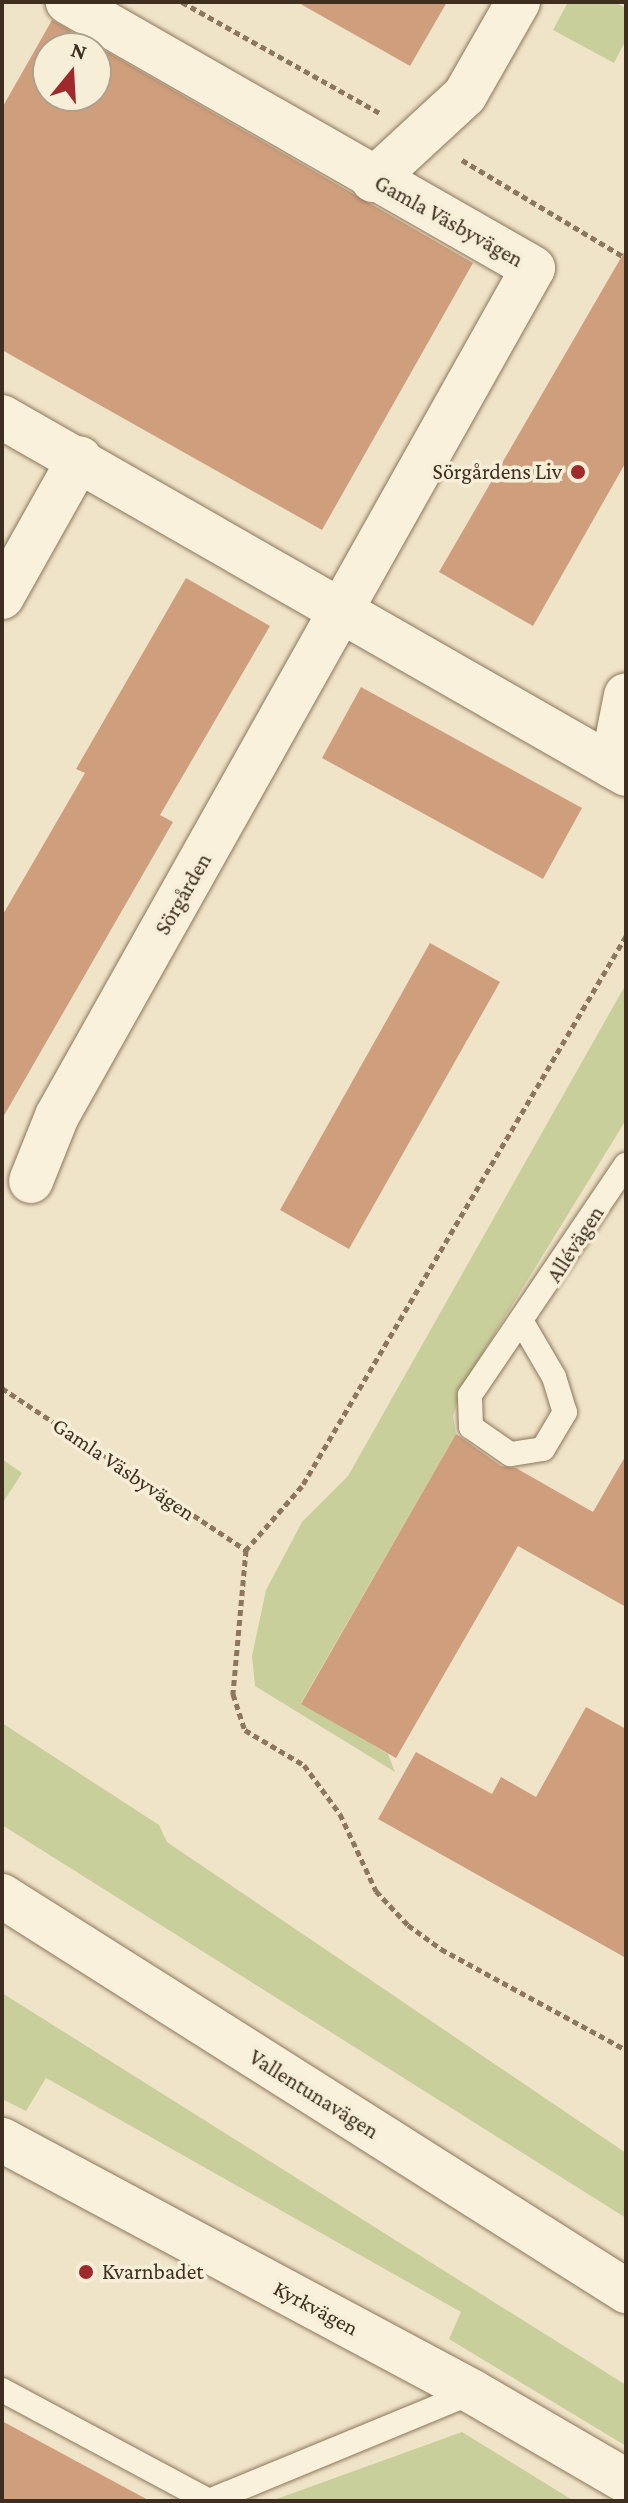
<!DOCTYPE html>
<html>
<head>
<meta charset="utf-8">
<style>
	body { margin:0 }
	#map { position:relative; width:628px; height:2503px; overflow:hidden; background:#f0e4c8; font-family:"Crimson Pro",serif }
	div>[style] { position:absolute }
	.green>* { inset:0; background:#c9cf9b }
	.building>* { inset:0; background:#cf9f7d }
	.path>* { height:5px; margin-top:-2.5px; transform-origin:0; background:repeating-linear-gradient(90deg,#8d765c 0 6px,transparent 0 10px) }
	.roads { filter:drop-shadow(0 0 2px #8d765c) drop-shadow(0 0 2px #8d765c) }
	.lane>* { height:24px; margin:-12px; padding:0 12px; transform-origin:12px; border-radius:12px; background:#faf1dc }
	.street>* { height:44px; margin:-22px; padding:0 22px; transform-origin:22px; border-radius:22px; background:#faf1dc }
	.secondary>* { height:44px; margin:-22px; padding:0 22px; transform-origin:22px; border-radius:22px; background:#faf1dc }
	.dots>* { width:22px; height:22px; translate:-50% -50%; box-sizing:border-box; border:4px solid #f7eed8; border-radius:50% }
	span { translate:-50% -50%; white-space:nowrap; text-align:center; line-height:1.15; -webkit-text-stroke:7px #f7eed8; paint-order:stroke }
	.street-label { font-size:22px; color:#3d2e20 }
	.poi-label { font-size:22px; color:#3d2e20 }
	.right { translate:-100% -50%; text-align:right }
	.left { translate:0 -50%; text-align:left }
	.frame { position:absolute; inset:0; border:4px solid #3d2e20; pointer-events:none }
	.north { position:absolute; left:32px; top:32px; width:80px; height:80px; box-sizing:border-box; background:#f7eed8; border:2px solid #ada18e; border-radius:50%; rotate:18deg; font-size:22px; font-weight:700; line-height:32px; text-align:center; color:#3d2e20 }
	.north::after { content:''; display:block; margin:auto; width:28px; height:36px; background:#9e2a2b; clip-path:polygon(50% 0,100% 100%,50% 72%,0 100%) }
</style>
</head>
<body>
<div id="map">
	<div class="green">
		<i style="clip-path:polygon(568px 2px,614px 2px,626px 8px,626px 40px,614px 63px,553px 30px)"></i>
		<i style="clip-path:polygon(626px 984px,626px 1120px,463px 1385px,453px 1416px,456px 1434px,301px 1703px,388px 1754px,395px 1772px,255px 1686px,252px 1656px,266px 1590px,302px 1522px,348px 1476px)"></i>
		<i style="clip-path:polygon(2px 1459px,22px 1473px,2px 1504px)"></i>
		<i style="clip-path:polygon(2px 1723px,159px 1825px,167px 1842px,626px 2153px,626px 2218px,2px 1825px)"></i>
		<i style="clip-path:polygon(2px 1993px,626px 2385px,626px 2446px,449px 2339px,461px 2312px,46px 2078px,26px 2111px,2px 2099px)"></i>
		<i style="clip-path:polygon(462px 2432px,574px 2501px,271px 2501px)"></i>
	</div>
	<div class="building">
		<i style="clip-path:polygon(297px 2px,447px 2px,410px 66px)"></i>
		<i style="clip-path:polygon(evenodd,52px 20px,473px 263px,322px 530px,2px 350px,2px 108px,52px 20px,48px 48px,96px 48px,96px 96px,48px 96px,48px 48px)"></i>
		<i style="clip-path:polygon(626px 249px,626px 462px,533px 626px,439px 572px)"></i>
		<i style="clip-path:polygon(186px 578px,270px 626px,160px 815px,173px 822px,2px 1119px,2px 916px,85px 773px,76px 769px)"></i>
		<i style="clip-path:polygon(361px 687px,582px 808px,543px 879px,322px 758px)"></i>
		<i style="clip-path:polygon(430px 943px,500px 982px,349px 1249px,280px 1210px)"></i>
		<i style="clip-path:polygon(456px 1434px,501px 1466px,516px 1468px,593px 1512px,626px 1455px,626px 1607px,518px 1546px,396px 1758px,301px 1704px)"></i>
		<i style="clip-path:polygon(586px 1707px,626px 1729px,626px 1958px,378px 1819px,416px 1752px,492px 1794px,501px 1777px,536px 1797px)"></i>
		<i style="clip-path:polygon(2px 2421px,150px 2501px,2px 2501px)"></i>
	</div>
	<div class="path">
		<i style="left:182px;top:2px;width:227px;rotate:29.3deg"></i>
		<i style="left:462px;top:160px;width:191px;rotate:30.9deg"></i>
		<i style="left:626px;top:936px;width:638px;rotate:120.5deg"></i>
		<i style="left:302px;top:1486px;width:85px;rotate:131.2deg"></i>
		<i style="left:246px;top:1550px;width:145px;rotate:95.2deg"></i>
		<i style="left:233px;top:1694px;width:38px;rotate:72deg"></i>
		<i style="left:245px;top:1730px;width:69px;rotate:30.7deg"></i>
		<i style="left:304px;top:1765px;width:61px;rotate:53.7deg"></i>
		<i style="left:340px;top:1814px;width:85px;rotate:64.9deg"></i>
		<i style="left:376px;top:1891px;width:47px;rotate:46.7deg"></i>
		<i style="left:408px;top:1925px;width:41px;rotate:36deg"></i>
		<i style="left:441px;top:1949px;width:211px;rotate:28.6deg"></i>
		<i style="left:2px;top:1388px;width:293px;rotate:33.6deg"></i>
	</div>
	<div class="roads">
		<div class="lane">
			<i style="left:523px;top:1324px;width:61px;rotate:59.7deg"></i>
			<i style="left:554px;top:1377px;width:37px;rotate:73deg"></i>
			<i style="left:565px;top:1412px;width:43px;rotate:120.7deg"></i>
			<i style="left:543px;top:1449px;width:33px;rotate:171deg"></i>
			<i style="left:510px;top:1454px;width:47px;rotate:-145.3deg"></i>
			<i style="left:471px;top:1427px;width:32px;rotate:-92deg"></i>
			<i style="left:470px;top:1395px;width:278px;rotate:-55.9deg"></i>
			<i style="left:2px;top:2390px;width:235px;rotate:28.2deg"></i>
			<i style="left:209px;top:2501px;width:286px;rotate:-22.4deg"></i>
		</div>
		<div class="street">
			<i style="left:373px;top:180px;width:125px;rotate:-42.7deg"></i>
			<i style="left:465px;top:95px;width:107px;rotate:-60.3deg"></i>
			<i style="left:2px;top:417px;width:719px;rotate:29.77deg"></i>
			<i style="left:2px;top:597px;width:159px;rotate:-60.7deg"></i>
			<i style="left:612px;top:766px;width:72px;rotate:-78.8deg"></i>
			<i style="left:31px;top:1181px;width:70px;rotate:-68.2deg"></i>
			<i style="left:57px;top:1116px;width:972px;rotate:-60.69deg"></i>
			<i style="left:533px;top:268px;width:536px;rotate:-150.23deg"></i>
			<i style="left:2px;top:2140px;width:534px;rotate:28.15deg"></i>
			<i style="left:473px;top:2392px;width:177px;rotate:30.2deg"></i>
		</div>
		<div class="secondary">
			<i style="left:2px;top:1896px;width:739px;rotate:32.33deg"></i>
		</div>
	</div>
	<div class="dots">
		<i style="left:578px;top:472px;background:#9e2a2b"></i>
		<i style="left:86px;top:2272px;background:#9e2a2b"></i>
	</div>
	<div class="street-label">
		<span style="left:449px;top:221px;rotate:29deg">Gamla Väsbyvägen</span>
		<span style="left:183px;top:894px;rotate:-60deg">Sörgården</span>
		<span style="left:575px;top:1244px;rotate:-57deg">Allévägen</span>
		<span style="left:124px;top:1469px;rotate:34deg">Gamla Väsbyvägen</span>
		<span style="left:314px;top:2094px;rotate:32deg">Vallentunavägen</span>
		<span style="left:316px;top:2308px;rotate:28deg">Kyrkvägen</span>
	</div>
	<div class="poi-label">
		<span class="right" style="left:562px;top:472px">Sörgårdens Liv</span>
		<span class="left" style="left:102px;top:2272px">Kvarnbadet</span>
	</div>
	<div class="frame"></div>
	<div class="north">N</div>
</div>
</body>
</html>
